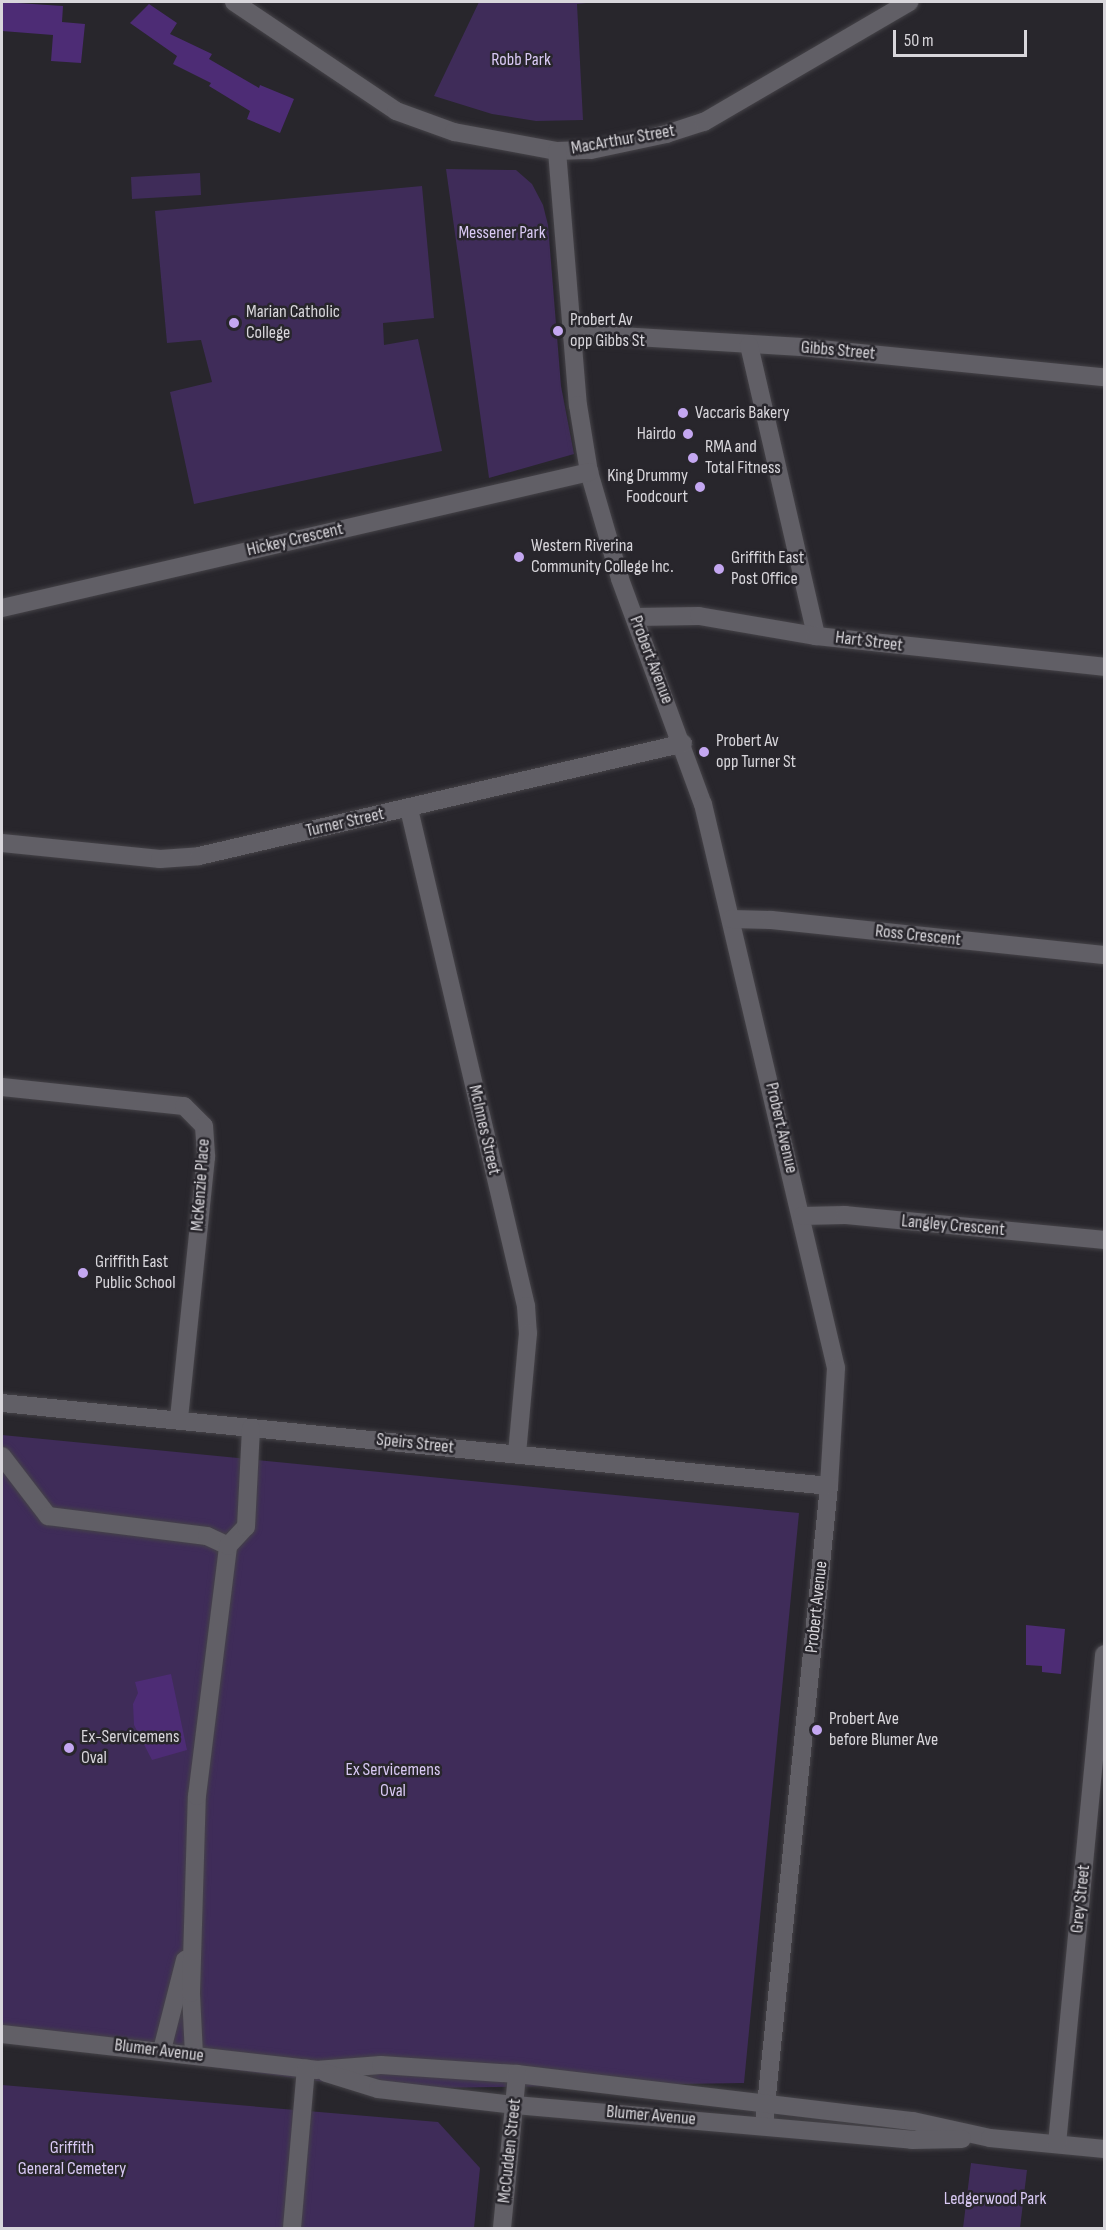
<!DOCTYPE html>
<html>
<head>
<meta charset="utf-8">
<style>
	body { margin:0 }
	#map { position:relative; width:1106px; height:2230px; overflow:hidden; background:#28262c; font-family:"Sofia Sans Condensed",sans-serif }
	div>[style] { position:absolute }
	.green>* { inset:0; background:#3f2c59 }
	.building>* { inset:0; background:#4d2c75 }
	.roads { filter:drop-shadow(0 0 2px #454348) drop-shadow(0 0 2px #454348) }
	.minor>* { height:18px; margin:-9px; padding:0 9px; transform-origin:9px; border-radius:9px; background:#615f66 }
	.dots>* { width:16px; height:16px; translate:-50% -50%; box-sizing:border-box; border:3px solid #28262c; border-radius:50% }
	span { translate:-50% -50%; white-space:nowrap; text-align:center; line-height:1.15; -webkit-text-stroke:5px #28262c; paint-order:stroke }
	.park-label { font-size:18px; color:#d9c9f4 }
	.street-label { font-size:18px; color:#d8d6db }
	.poi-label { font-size:18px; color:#d8d6db }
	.left { translate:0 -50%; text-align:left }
	.right { translate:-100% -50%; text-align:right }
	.frame { position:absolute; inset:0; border:3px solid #d8d6db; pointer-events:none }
	.scale { position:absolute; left:893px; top:30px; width:134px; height:27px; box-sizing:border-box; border:3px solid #d8d6db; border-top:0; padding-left:8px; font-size:18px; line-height:21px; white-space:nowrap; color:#d8d6db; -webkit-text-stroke:4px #28262c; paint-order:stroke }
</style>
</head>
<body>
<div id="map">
	<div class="green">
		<i style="clip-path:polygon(479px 2px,596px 2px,577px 4px,583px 120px,536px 121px,492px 114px,434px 96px)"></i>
		<i style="clip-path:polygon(446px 169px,516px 170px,532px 184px,543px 205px,548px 225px,561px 386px,574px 454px,489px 478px)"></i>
		<i style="clip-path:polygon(200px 173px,201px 195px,132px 199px,131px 177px)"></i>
		<i style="clip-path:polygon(422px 186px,434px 318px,383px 323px,384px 345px,418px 339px,442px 451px,194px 504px,170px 392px,212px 382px,201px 340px,167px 343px,155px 211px)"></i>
		<i style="clip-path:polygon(2px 1435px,799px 1513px,744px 2083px,378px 2089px,2px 2039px)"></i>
		<i style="clip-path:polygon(2px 2085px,438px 2122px,480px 2168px,474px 2228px,2px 2228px)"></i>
		<i style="clip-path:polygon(971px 2163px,1027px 2170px,1020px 2228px,963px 2228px)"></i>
	</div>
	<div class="building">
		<i style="clip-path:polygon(2px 2px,63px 6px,62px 22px,85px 24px,81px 63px,51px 61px,53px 35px,2px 31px)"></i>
		<i style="clip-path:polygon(149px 4px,177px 23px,170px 34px,212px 54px,209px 59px,259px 88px,260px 85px,294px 99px,280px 133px,247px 119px,250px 111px,209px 86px,211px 83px,173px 64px,177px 56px,130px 23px)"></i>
		<i style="clip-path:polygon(1026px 1625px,1065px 1629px,1061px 1674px,1042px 1672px,1042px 1666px,1026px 1665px)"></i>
		<i style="clip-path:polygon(171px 1674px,187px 1750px,152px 1760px,134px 1725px,133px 1704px,138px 1693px,135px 1682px)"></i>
	</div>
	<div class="roads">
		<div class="minor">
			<i style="left:234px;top:2px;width:195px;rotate:33.9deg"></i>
			<i style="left:396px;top:111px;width:62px;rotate:19.9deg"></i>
			<i style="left:454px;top:132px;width:105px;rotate:10.5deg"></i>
			<i style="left:557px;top:151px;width:34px;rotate:-2deg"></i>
			<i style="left:591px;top:150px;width:77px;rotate:-12deg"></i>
			<i style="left:666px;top:134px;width:40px;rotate:-18deg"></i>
			<i style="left:704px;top:122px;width:238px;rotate:-30.3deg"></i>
			<i style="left:557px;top:151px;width:255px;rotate:85.3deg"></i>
			<i style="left:578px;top:405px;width:68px;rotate:80.7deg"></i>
			<i style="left:589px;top:472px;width:111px;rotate:73.8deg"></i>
			<i style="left:620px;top:579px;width:240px;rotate:69.8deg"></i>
			<i style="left:703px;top:804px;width:579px;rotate:76.73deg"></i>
			<i style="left:836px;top:1368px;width:118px;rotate:93.4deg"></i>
			<i style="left:829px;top:1486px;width:642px;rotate:95.81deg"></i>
			<i style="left:571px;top:333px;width:230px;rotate:3.5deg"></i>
			<i style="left:801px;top:347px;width:304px;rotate:5.7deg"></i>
			<i style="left:749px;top:345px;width:299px;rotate:77deg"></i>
			<i style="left:2px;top:608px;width:603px;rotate:-13.04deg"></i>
			<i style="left:635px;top:617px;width:64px;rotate:-0.9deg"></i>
			<i style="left:699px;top:616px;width:119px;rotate:9.7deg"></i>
			<i style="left:816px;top:636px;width:290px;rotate:6.1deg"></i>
			<i style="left:409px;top:809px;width:511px;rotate:76.75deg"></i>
			<i style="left:526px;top:1306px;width:27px;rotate:86deg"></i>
			<i style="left:528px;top:1333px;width:121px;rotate:95.2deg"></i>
			<i style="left:2px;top:843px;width:159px;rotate:5.8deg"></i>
			<i style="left:160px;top:859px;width:39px;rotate:-4deg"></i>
			<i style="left:199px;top:856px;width:497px;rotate:-13.1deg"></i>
			<i style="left:731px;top:919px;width:40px;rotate:1.4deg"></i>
			<i style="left:771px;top:920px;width:335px;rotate:6deg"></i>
			<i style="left:2px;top:1087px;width:183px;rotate:6deg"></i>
			<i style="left:184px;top:1106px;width:28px;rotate:45deg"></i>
			<i style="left:204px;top:1126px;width:31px;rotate:86deg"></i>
			<i style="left:206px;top:1157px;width:264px;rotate:95.9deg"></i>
			<i style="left:802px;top:1216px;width:43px;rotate:-1.3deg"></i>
			<i style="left:845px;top:1215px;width:260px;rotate:5.5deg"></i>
			<i style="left:2px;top:1403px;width:831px;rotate:5.73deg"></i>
			<i style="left:2px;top:1456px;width:76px;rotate:52.5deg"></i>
			<i style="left:48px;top:1516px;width:160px;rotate:7.2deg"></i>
			<i style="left:207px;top:1536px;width:23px;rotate:25deg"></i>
			<i style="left:2px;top:2034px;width:316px;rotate:6.5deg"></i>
			<i style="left:316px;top:2070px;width:65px;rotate:-4.4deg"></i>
			<i style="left:381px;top:2065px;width:136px;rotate:3.8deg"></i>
			<i style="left:517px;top:2074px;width:399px;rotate:6.8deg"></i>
			<i style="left:913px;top:2121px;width:79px;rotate:12.4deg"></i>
			<i style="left:990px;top:2138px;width:115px;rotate:5.5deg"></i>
			<i style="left:162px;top:2050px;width:93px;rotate:-75.7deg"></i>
			<i style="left:194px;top:2055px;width:62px;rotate:-92.8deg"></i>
			<i style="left:191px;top:1993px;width:197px;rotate:-88.3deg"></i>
			<i style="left:197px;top:1796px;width:252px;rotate:-82.9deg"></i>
			<i style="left:228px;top:1546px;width:26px;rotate:-47deg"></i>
			<i style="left:246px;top:1527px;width:99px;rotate:-87.1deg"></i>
			<i style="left:326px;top:2073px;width:54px;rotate:17.1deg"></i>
			<i style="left:378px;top:2089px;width:138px;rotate:6.7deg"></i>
			<i style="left:515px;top:2105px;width:399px;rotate:5deg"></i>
			<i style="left:912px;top:2140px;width:50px;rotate:-1.1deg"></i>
			<i style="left:1057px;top:2144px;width:492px;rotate:-84.5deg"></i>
			<i style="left:292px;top:2228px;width:160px;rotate:-85deg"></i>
			<i style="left:502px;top:2228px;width:155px;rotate:-84.4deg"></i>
		</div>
	</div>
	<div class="dots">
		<i style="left:234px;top:323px;background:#c4a7f1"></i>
		<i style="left:558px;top:331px;background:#c4a7f1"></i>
		<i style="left:683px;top:413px;background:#c4a7f1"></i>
		<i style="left:688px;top:434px;background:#c4a7f1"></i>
		<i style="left:693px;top:458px;background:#c4a7f1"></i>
		<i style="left:700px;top:487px;background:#c4a7f1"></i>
		<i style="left:519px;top:557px;background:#c4a7f1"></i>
		<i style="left:719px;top:569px;background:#c4a7f1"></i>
		<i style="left:704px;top:752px;background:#c4a7f1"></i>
		<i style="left:83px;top:1273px;background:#c4a7f1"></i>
		<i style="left:817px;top:1730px;background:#c4a7f1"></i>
		<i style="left:69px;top:1748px;background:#c4a7f1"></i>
	</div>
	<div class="park-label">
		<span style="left:521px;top:60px">Robb Park</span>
		<span style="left:502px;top:233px">Messener Park</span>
		<span style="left:393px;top:1781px">Ex Servicemens<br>Oval</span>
		<span style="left:72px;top:2159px">Griffith<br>General Cemetery</span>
		<span style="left:995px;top:2199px">Ledgerwood Park</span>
	</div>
	<div class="street-label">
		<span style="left:623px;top:140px;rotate:-10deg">MacArthur Street</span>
		<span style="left:838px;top:351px;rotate:5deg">Gibbs Street</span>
		<span style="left:295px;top:540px;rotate:-13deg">Hickey Crescent</span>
		<span style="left:869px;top:642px;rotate:7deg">Hart Street</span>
		<span style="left:651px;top:660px;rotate:69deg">Probert Avenue</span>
		<span style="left:345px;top:823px;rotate:-13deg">Turner Street</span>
		<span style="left:918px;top:936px;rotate:6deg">Ross Crescent</span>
		<span style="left:781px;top:1128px;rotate:77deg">Probert Avenue</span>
		<span style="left:484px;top:1130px;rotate:77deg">McInnes Street</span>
		<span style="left:201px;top:1185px;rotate:-86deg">McKenzie Place</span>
		<span style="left:953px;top:1226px;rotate:5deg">Langley Crescent</span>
		<span style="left:415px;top:1444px;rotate:6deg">Speirs Street</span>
		<span style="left:817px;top:1607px;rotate:-84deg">Probert Avenue</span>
		<span style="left:1081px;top:1899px;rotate:-84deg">Grey Street</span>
		<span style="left:159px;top:2051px;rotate:7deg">Blumer Avenue</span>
		<span style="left:651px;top:2116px;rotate:5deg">Blumer Avenue</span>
		<span style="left:510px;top:2151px;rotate:-84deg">McCudden Street</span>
	</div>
	<div class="poi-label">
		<span class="left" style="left:246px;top:323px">Marian Catholic<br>College</span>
		<span class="left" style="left:570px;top:331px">Probert Av<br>opp Gibbs St</span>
		<span class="left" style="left:695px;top:413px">Vaccaris Bakery</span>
		<span class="right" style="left:676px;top:434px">Hairdo</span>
		<span class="left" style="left:705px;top:458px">RMA and<br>Total Fitness</span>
		<span class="right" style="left:688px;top:487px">King Drummy<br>Foodcourt</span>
		<span class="left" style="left:531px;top:557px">Western Riverina<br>Community College Inc.</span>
		<span class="left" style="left:731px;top:569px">Griffith East<br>Post Office</span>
		<span class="left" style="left:716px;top:752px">Probert Av<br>opp Turner St</span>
		<span class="left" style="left:95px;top:1273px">Griffith East<br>Public School</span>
		<span class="left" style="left:829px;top:1730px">Probert Ave<br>before Blumer Ave</span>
		<span class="left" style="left:81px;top:1748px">Ex-Servicemens<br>Oval</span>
	</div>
	<div class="frame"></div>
	<div class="scale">50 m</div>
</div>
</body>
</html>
